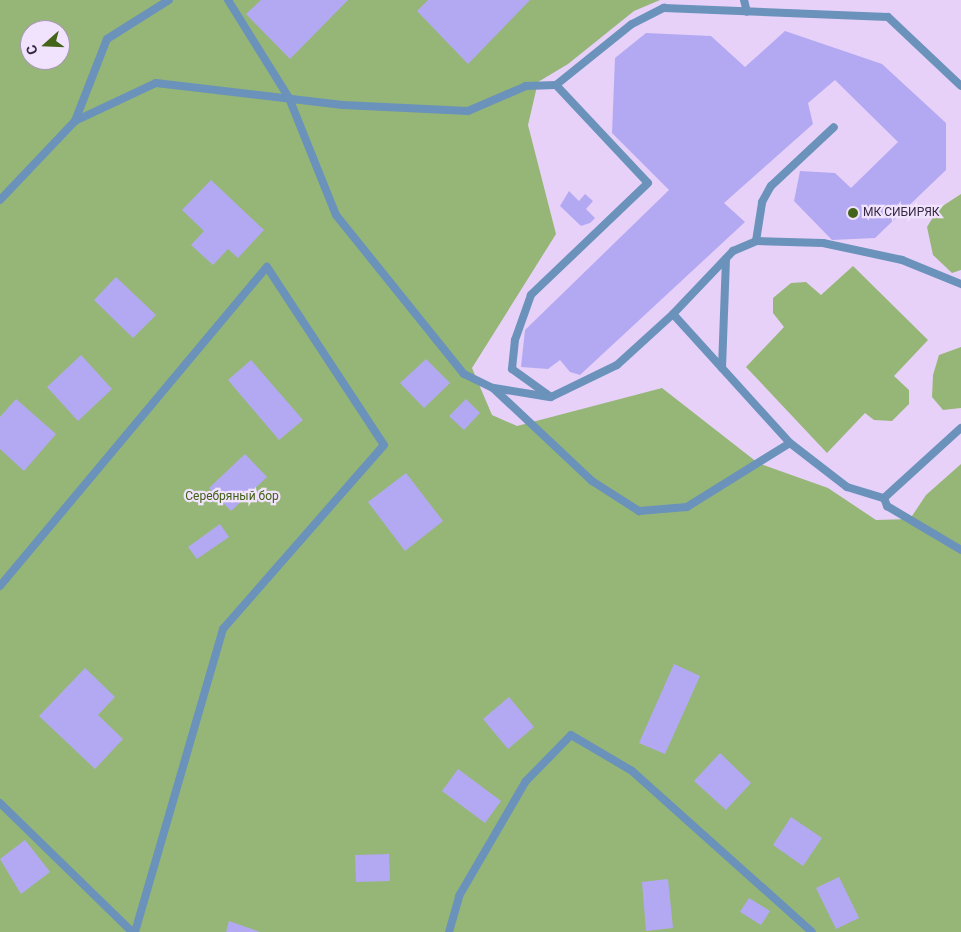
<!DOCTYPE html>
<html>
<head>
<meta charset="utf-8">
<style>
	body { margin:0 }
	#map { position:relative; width:961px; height:932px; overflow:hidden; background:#e7d1f9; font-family:Roboto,sans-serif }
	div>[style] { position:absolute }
	.green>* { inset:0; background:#96b677 }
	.building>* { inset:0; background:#b3a9f3 }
	.lane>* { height:8px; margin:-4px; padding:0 4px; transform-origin:4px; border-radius:4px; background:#6b92ba }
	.dots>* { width:14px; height:14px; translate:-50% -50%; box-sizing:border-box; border:2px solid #f1e2fd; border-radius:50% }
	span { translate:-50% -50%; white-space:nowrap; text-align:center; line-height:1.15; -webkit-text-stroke:4.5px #f1e2fd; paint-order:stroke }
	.poi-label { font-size:12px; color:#372842 }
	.left { translate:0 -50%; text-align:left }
	.park-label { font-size:12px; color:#406015 }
	.north { position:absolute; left:20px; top:20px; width:50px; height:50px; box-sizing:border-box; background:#f1e2fd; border:1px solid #a798b2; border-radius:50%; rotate:250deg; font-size:14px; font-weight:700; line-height:20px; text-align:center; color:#372842 }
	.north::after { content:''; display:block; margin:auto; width:18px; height:22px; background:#446419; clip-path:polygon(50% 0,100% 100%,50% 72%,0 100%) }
</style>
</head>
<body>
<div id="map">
	<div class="green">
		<i style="clip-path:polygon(evenodd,0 0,660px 0,634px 11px,568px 64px,538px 82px,528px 125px,556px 234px,472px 368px,492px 415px,517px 426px,662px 388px,758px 463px,828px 488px,876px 520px,910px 519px,926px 495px,961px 464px,961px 932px,0 932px,0 0,30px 30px,60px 30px,60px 60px,30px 60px,30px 30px)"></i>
		<i style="clip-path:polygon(961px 194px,961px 270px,952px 273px,933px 255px,927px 227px,938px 209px)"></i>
		<i style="clip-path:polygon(853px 266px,928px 340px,894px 376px,909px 390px,909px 404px,892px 421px,874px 420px,865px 413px,827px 453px,746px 367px,784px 327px,773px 313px,773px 298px,791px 283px,806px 282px,821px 295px)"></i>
		<i style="clip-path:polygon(961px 347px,961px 408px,943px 410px,932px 397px,933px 375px,939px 355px)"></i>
	</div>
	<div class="building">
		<i style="clip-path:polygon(261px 0,348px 0,290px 59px,246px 14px)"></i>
		<i style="clip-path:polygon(428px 0,530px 0,468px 64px,417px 11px)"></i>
		<i style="clip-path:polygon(785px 31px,882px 64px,946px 123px,946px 170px,875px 238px,832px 240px,794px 201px,800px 171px,835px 173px,851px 188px,898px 142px,835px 80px,808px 103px,813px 124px,724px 203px,745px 222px,580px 375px,570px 372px,560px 360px,548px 369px,521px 367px,525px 330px,669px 190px,612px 133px,615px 58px,646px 33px,711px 36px,745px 67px)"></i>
		<i style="clip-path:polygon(211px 180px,264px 230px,238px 258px,228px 249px,213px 265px,191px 245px,204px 231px,182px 210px)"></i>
		<i style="clip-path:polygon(569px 191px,579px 201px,585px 194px,593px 201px,586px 209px,595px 218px,590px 223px,581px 226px,560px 206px)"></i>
		<i style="clip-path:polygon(116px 277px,156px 315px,133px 338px,94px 300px)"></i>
		<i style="clip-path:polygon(81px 355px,112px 389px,78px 421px,47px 387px)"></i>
		<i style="clip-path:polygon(426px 359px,450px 383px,424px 408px,400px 383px)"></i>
		<i style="clip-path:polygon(251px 360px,303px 420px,279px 440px,228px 380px)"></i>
		<i style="clip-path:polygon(16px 399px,56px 434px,24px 471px,0 449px,0 417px)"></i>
		<i style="clip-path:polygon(466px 399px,480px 413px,464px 430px,449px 416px)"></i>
		<i style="clip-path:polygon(245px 454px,267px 477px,231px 511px,209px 488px)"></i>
		<i style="clip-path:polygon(406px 473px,443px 521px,405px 551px,368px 502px)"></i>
		<i style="clip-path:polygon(220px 524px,229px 537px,197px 559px,188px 547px)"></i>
		<i style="clip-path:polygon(674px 664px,700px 676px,665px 754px,639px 743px)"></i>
		<i style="clip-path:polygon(85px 668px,115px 697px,98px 715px,123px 739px,95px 769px,39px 716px)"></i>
		<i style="clip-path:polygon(509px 697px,534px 727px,508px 749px,483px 719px)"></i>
		<i style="clip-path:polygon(720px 753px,751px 783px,726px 810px,694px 781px)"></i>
		<i style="clip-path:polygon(458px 769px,501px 801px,485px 823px,442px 791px)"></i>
		<i style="clip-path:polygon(791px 817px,822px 838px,803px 866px,773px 845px)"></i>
		<i style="clip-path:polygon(25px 840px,50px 872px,21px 894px,0 859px)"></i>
		<i style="clip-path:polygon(389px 854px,390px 881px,356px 882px,355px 855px)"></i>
		<i style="clip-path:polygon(839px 877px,859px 918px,836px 929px,816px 888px)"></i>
		<i style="clip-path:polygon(668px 879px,673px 928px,646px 931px,642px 882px)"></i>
		<i style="clip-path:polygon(749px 898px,770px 911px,761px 925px,740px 912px)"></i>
		<i style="clip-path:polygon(229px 921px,260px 932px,226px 932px)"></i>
	</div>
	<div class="lane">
		<i style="left:228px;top:0;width:115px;rotate:58.1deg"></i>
		<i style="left:289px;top:98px;width:126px;rotate:68.1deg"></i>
		<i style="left:336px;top:215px;width:204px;rotate:51.2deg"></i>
		<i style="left:464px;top:374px;width:32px;rotate:26deg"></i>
		<i style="left:493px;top:388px;width:136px;rotate:43.2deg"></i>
		<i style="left:592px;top:481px;width:56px;rotate:32.6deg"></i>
		<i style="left:639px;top:511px;width:48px;rotate:-4.8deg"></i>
		<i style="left:687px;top:507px;width:121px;rotate:-31.9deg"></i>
		<i style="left:744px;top:0;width:12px;rotate:76deg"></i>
		<i style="left:556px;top:85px;width:134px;rotate:46.8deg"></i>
		<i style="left:648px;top:183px;width:162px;rotate:136.3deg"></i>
		<i style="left:531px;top:295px;width:48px;rotate:109.6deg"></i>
		<i style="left:515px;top:340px;width:29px;rotate:96deg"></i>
		<i style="left:512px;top:369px;width:48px;rotate:35.7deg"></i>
		<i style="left:551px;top:397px;width:73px;rotate:-25.9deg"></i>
		<i style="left:617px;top:365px;width:76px;rotate:-42.3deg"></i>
		<i style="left:673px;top:314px;width:174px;rotate:47.8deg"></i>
		<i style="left:790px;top:443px;width:72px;rotate:37.7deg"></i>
		<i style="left:847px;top:487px;width:39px;rotate:17deg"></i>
		<i style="left:884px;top:498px;width:9px;rotate:69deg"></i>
		<i style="left:887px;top:506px;width:86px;rotate:30.7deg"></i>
		<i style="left:75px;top:121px;width:88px;rotate:-68.7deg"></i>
		<i style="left:107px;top:39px;width:73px;rotate:-32.2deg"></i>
		<i style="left:0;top:200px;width:109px;rotate:-46.5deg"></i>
		<i style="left:75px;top:121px;width:89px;rotate:-25.1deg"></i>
		<i style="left:156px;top:83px;width:188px;rotate:6.7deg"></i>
		<i style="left:343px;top:105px;width:125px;rotate:2.7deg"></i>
		<i style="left:468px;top:111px;width:63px;rotate:-23.3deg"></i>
		<i style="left:526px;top:86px;width:30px;rotate:-2deg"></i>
		<i style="left:556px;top:85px;width:97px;rotate:-38.8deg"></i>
		<i style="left:632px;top:24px;width:36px;rotate:-27deg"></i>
		<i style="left:664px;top:8px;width:224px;rotate:2.3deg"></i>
		<i style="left:888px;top:17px;width:100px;rotate:43.4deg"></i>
		<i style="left:756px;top:241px;width:39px;rotate:-81deg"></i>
		<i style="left:762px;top:202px;width:18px;rotate:-61deg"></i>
		<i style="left:771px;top:186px;width:86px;rotate:-43.1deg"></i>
		<i style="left:673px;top:314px;width:87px;rotate:-46.4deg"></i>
		<i style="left:733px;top:251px;width:25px;rotate:-23deg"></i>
		<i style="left:756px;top:241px;width:67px;rotate:1.7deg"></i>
		<i style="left:823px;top:243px;width:81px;rotate:12.1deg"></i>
		<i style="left:902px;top:260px;width:64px;rotate:22.1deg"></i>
		<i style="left:722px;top:368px;width:109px;rotate:-87.9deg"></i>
		<i style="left:494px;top:388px;width:56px;rotate:9.3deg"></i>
		<i style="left:884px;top:498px;width:104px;rotate:-42.3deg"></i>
		<i style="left:0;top:586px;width:416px;rotate:-50.1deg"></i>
		<i style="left:267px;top:267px;width:213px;rotate:56.7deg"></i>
		<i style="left:384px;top:445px;width:244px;rotate:131.2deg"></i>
		<i style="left:223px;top:629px;width:316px;rotate:106.2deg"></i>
		<i style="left:0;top:803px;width:185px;rotate:44.3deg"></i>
		<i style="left:449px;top:932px;width:37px;rotate:-74deg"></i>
		<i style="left:459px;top:896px;width:133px;rotate:-59.8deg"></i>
		<i style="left:526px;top:781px;width:64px;rotate:-45.6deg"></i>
		<i style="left:571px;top:735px;width:71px;rotate:30.5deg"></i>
		<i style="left:632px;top:771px;width:241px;rotate:41.8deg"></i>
	</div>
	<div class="dots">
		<i style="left:853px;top:213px;background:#446419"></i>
	</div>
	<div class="poi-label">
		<span class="left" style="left:863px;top:213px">МК СИБИРЯК</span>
	</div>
	<div class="park-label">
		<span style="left:232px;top:497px">Серебряный бор</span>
	</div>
	<div class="north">С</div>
</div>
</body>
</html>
